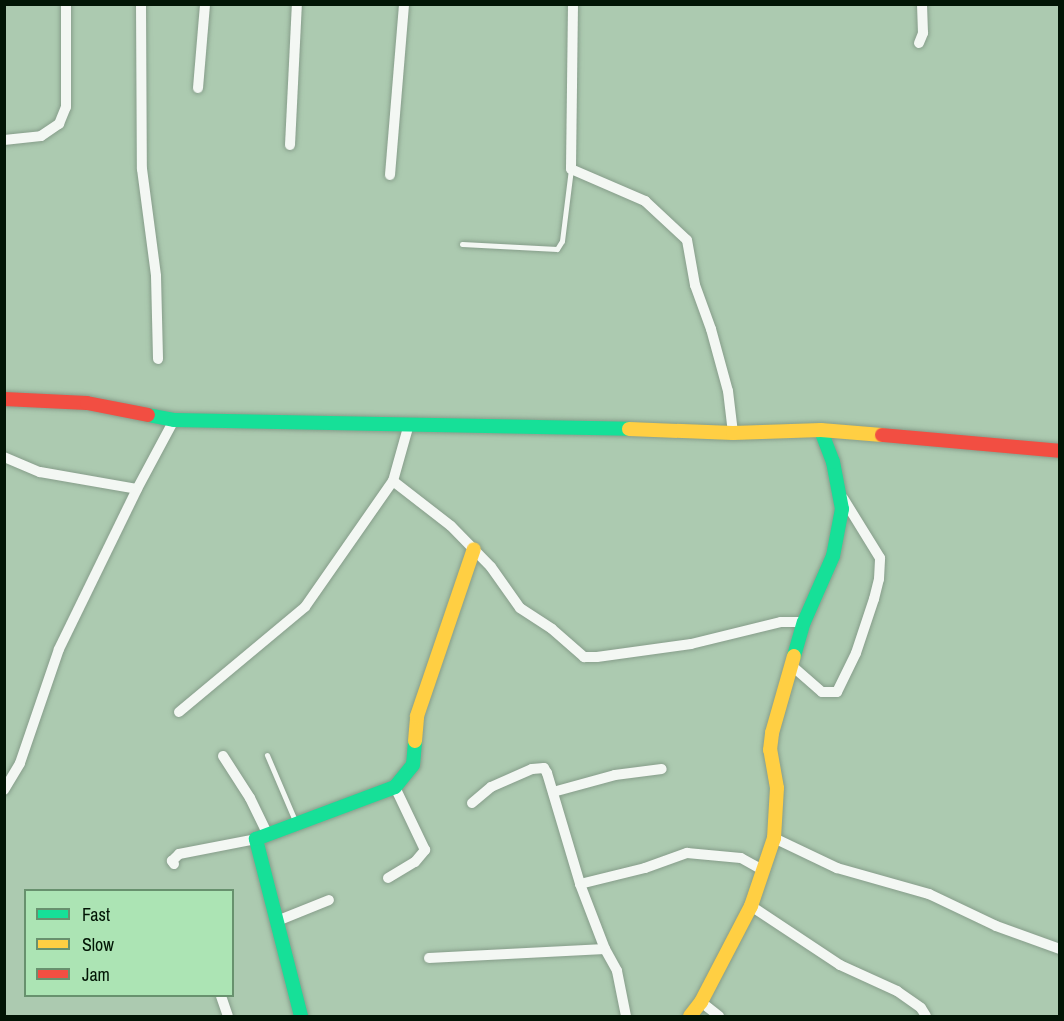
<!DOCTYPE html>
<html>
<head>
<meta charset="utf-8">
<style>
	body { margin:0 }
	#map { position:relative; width:1064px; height:1021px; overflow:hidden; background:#accab0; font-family:"Archivo Narrow",sans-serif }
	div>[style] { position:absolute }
	.roads { filter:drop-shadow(0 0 2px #869d8a) drop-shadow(0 0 2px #869d8a) }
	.lane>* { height:5px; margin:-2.5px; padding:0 2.5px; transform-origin:2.5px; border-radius:2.5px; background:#f3f7f3 }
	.street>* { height:10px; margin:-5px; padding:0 5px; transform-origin:5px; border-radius:5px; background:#f3f7f3 }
	.fast>* { height:14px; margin:-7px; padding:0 7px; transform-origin:7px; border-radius:7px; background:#16e098 }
	.slow>* { height:14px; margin:-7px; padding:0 7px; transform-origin:7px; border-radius:7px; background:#ffcf43 }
	.jam>* { height:14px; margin:-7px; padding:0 7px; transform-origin:7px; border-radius:7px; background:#f24e42 }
	span { translate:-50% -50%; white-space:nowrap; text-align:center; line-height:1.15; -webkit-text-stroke:4.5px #ace4b4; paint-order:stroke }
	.frame { position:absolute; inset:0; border:6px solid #021505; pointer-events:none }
	.legend { position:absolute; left:24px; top:889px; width:210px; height:108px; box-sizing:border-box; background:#ace4b4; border:2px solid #68916e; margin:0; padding:8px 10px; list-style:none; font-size:18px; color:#021505 }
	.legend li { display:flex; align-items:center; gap:12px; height:30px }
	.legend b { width:30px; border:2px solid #68916e }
</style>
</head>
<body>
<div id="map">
	<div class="roads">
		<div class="lane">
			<i style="left:462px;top:244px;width:95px;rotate:3deg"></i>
			<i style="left:557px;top:249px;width:9px;rotate:-58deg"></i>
			<i style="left:562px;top:241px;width:73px;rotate:-82.9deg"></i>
			<i style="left:267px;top:755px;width:74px;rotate:66.9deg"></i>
		</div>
		<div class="street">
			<i style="left:141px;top:4px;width:165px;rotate:89.7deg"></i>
			<i style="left:142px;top:169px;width:108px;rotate:82.5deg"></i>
			<i style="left:156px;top:276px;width:83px;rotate:88.6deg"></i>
			<i style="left:573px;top:4px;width:165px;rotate:90.7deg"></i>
			<i style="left:571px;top:169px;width:81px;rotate:23.4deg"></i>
			<i style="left:645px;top:201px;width:57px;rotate:42.9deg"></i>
			<i style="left:687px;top:240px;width:46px;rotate:79.9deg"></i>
			<i style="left:695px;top:285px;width:47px;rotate:70deg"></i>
			<i style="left:711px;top:329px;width:64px;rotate:74.7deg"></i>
			<i style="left:728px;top:391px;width:42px;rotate:83.2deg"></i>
			<i style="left:919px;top:43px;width:11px;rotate:-68deg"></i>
			<i style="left:923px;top:33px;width:29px;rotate:-92deg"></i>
			<i style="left:198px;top:88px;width:84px;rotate:-85.2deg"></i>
			<i style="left:4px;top:140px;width:37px;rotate:-6deg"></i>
			<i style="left:41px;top:136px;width:22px;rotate:-34deg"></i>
			<i style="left:59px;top:124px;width:18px;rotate:-68deg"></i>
			<i style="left:66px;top:107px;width:103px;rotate:-90deg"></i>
			<i style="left:290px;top:145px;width:141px;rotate:-87.2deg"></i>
			<i style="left:390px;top:175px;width:172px;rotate:-85.3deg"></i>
			<i style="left:4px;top:457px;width:39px;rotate:23deg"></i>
			<i style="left:40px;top:472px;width:98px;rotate:9.9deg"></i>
			<i style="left:393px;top:481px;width:73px;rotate:37.8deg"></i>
			<i style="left:451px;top:526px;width:57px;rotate:45.7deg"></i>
			<i style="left:491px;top:567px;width:50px;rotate:54.7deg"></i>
			<i style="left:520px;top:608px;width:38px;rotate:33deg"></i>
			<i style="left:552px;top:629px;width:43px;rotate:41.2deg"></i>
			<i style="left:584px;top:657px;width:13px"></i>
			<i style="left:597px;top:657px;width:95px;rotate:-7.9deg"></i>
			<i style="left:691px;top:644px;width:93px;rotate:-13.7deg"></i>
			<i style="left:781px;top:622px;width:23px"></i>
			<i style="left:791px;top:665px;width:41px;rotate:41.1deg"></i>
			<i style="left:822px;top:692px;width:15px"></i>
			<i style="left:837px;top:692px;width:43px;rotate:-64deg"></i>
			<i style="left:856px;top:653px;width:57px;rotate:-71.6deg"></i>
			<i style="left:874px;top:599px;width:21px;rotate:-76deg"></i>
			<i style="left:879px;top:579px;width:21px;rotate:-87deg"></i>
			<i style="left:880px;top:558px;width:70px;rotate:-121.7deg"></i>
			<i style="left:179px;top:712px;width:164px;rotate:-39.8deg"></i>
			<i style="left:305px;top:607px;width:154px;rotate:-55.1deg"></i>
			<i style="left:393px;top:481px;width:59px;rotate:-74.3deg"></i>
			<i style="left:223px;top:756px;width:50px;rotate:57.3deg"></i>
			<i style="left:250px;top:798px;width:41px;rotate:64.1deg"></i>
			<i style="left:4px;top:790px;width:31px;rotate:-59deg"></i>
			<i style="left:20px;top:763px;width:120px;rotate:-71.1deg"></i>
			<i style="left:59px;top:649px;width:178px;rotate:-64deg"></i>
			<i style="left:137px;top:489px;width:78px;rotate:-61.8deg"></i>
			<i style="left:553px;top:792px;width:64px;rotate:-15.3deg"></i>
			<i style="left:615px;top:775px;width:47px;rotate:-7.3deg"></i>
			<i style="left:472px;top:803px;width:25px;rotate:-40deg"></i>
			<i style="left:491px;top:787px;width:45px;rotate:-23.7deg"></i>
			<i style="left:532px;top:769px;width:12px;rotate:-5deg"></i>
			<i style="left:544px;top:768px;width:6px;rotate:59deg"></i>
			<i style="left:547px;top:773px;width:116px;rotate:73.4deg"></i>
			<i style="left:580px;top:884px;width:70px;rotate:69deg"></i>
			<i style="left:605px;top:949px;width:25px;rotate:61deg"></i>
			<i style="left:617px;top:971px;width:46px;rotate:78.7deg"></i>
			<i style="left:774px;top:838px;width:70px;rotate:25.5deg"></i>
			<i style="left:837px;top:868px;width:96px;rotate:15.8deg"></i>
			<i style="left:929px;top:894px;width:74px;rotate:25.5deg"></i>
			<i style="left:996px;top:926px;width:68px;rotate:19.8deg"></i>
			<i style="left:174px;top:864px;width:4px;rotate:-124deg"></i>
			<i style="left:172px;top:861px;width:10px;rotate:-45deg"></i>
			<i style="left:179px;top:854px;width:78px;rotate:-11deg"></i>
			<i style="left:388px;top:878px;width:31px;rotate:-31deg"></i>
			<i style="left:415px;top:862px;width:16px;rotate:-50deg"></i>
			<i style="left:425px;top:850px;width:70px;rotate:-115.5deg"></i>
			<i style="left:580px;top:884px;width:67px;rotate:-13.8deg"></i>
			<i style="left:645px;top:868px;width:45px;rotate:-19.7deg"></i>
			<i style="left:687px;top:853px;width:54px;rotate:5.3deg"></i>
			<i style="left:741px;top:858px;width:26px;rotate:29deg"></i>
			<i style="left:751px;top:906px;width:107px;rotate:33.5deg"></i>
			<i style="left:840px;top:965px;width:63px;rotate:24.5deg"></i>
			<i style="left:897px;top:991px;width:29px;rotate:35deg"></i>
			<i style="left:921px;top:1008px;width:9px;rotate:58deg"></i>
			<i style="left:277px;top:921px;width:56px;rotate:-22deg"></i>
			<i style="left:429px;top:958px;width:176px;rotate:-2.9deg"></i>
			<i style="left:221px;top:996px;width:21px;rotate:71deg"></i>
			<i style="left:701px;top:1002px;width:23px;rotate:38deg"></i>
		</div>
		<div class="fast">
			<i style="left:148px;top:415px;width:26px;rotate:11deg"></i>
			<i style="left:174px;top:420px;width:455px;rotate:1.1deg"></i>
			<i style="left:794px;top:656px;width:35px;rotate:-74deg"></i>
			<i style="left:804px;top:622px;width:72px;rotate:-66.3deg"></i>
			<i style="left:833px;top:556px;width:48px;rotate:-79.2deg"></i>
			<i style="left:842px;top:509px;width:48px;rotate:-100.8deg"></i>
			<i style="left:833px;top:462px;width:34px;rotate:-111deg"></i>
			<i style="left:301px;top:1016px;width:183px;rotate:-104.3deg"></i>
			<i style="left:256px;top:839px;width:148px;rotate:-20.5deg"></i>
			<i style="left:395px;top:787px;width:28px;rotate:-51deg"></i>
			<i style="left:413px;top:765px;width:24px;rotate:-85deg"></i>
		</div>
		<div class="slow">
			<i style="left:629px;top:429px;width:104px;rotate:2.2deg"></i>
			<i style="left:733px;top:433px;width:88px;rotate:-2deg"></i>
			<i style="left:821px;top:430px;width:61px;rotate:4.7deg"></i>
			<i style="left:415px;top:741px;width:25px;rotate:-85deg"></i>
			<i style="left:417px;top:716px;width:176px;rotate:-71.2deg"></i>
			<i style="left:690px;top:1016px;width:18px;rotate:-52deg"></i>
			<i style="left:701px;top:1002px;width:108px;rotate:-62.5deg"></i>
			<i style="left:751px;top:906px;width:72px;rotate:-71.3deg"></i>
			<i style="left:774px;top:838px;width:50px;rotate:-86.6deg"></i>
			<i style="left:777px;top:788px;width:39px;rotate:-100deg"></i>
			<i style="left:770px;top:750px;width:17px;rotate:-83deg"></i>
			<i style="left:772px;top:733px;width:80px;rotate:-74.1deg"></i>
		</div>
		<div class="jam">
			<i style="left:4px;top:399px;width:83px;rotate:2.8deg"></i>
			<i style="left:87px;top:403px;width:62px;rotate:11.1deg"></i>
			<i style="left:882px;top:435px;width:179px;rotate:5.1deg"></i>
		</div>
	</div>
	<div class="frame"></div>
	<ul class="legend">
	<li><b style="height:8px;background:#16e098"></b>Fast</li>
	<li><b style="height:8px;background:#ffcf43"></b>Slow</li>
	<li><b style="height:8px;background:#f24e42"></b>Jam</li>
	</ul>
</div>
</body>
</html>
